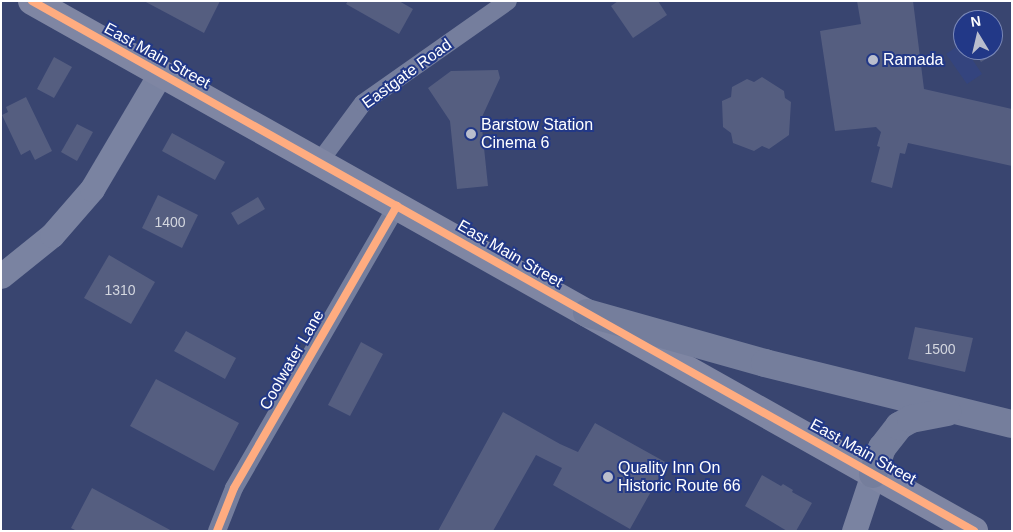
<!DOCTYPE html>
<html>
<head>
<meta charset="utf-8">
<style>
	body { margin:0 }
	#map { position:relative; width:1013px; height:532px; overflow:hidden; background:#394570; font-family:Helvetica,sans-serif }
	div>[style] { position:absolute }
	.water>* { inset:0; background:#34447e }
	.building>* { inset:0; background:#555e80 }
	.street>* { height:18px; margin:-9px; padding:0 9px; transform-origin:9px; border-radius:9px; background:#757e9d }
	.secondary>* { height:25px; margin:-12.5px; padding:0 12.5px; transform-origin:12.5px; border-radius:12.5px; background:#7a83a1 }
	.primary>* { height:28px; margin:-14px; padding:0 14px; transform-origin:14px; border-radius:14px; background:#7f86a3 }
	.highway>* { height:28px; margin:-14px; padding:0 14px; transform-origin:14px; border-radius:14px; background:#757e9c }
	.cycleway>* { height:8px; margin:-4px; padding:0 4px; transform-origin:4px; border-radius:4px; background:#ffac80 }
	.dots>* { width:14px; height:14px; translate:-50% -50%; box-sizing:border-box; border:2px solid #223887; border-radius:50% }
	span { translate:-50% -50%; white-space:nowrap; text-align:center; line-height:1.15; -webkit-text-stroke:4px #223887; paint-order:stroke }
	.number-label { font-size:14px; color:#d4d7df }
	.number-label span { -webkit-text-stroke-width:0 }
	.street-label { font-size:16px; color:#fff }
	.poi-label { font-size:16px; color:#fff }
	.left { translate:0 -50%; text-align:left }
	.frame { position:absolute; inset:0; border:2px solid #fff; pointer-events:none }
	.north { position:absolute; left:953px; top:10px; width:50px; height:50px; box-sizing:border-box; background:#223887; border:1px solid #7a88b7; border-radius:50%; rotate:351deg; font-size:14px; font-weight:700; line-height:20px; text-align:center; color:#fff }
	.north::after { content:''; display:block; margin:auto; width:18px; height:22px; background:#babecd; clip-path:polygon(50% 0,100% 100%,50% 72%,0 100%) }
</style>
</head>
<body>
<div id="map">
	<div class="water">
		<i style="clip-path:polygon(962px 43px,963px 50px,966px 50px,982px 74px,967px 84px,946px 54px)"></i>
	</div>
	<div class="building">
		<i style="clip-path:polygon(144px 1px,220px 1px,204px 33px)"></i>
		<i style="clip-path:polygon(348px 1px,399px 1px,413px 9px,399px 34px,346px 4px)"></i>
		<i style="clip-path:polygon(618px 1px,658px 1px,667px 15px,633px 38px,611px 6px)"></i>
		<i style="clip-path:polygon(857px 1px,913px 1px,924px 89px,1012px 109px,1012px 166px,908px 143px,905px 154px,900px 153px,892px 188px,871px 182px,880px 147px,877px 146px,881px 132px,876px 127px,835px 131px,820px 31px,861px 24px)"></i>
		<i style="clip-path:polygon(973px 50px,991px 50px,994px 54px,981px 62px)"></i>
		<i style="clip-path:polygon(54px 57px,72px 67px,54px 98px,37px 89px)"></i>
		<i style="clip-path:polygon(498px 70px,500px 78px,481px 119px,488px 186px,457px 189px,450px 121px,428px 88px,451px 71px)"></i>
		<i style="clip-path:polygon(762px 77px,784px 91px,785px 98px,791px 102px,789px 135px,769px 149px,762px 146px,754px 151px,733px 143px,731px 133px,723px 127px,722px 101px,731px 97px,732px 87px,747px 79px,754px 82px)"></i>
		<i style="clip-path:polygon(26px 97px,52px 151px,35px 160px,30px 150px,21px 155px,2px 115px,8px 112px,6px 107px)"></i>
		<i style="clip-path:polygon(77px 124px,93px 132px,77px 161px,61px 152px)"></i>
		<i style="clip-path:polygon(172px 133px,225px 162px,215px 180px,162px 151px)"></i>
		<i style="clip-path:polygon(158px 195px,198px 215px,182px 248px,142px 228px)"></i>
		<i style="clip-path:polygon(258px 197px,265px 209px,238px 225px,231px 213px)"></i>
		<i style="clip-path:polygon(109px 255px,155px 282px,131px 324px,84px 298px)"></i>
		<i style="clip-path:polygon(915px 327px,973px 338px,965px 372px,908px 359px)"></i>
		<i style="clip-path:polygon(186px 331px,236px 358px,225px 379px,174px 351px)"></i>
		<i style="clip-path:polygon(361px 342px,383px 354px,350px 416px,328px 405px)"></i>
		<i style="clip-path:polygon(156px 379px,239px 423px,214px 471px,130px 426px)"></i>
		<i style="clip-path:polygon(503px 412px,560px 444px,578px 452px,595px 423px,667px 463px,630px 529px,553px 485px,562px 468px,536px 455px,493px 531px,438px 531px)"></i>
		<i style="clip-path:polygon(762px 475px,781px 486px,783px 484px,793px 490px,792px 492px,812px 503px,796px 531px,787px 531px,745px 506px)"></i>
		<i style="clip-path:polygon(92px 488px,172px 531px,77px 531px,71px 528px)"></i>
	</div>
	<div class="street">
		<i style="left:320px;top:161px;width:72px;rotate:-53.4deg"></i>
		<i style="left:363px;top:103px;width:177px;rotate:-35.1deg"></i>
		<i style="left:217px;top:531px;width:46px;rotate:-68.4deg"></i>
		<i style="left:234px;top:488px;width:326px;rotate:-60deg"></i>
	</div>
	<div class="secondary">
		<i style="left:1px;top:276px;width:65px;rotate:-38.8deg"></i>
		<i style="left:52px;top:235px;width:61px;rotate:-49deg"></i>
		<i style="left:92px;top:189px;width:134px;rotate:-59.4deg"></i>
		<i style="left:854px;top:531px;width:60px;rotate:-71.6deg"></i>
	</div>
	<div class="primary">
		<i style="left:32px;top:1px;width:1081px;rotate:29.36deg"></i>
	</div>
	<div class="highway">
		<i style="left:587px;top:313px;width:185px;rotate:15.7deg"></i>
		<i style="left:765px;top:363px;width:254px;rotate:13.9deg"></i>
		<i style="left:873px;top:474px;width:28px;rotate:-71deg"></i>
		<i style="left:882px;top:448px;width:28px;rotate:-52deg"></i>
		<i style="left:899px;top:426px;width:14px;rotate:-30deg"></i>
		<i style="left:911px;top:419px;width:37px;rotate:-11deg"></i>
	</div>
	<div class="cycleway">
		<i style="left:32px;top:1px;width:1081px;rotate:29.36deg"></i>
		<i style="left:217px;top:531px;width:46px;rotate:-68.4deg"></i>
		<i style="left:234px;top:488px;width:326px;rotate:-60deg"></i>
	</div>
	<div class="dots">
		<i style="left:873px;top:60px;background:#babecd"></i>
		<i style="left:471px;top:134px;background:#babecd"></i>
		<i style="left:608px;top:477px;background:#babecd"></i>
	</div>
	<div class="number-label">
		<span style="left:170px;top:222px">1400</span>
		<span style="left:120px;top:290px">1310</span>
		<span style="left:940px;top:349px">1500</span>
	</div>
	<div class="street-label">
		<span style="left:157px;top:56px;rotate:29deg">East Main Street</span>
		<span style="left:407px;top:74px;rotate:-36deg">Eastgate Road</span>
		<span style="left:510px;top:254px;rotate:30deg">East Main Street</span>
		<span style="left:292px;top:360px;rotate:-60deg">Coolwater Lane</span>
		<span style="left:863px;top:452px;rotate:29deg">East Main Street</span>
	</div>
	<div class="poi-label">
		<span class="left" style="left:883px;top:60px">Ramada</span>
		<span class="left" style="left:481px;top:134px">Barstow Station<br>Cinema 6</span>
		<span class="left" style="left:618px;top:477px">Quality Inn On<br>Historic Route 66</span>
	</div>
	<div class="frame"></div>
	<div class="north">N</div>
</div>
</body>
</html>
